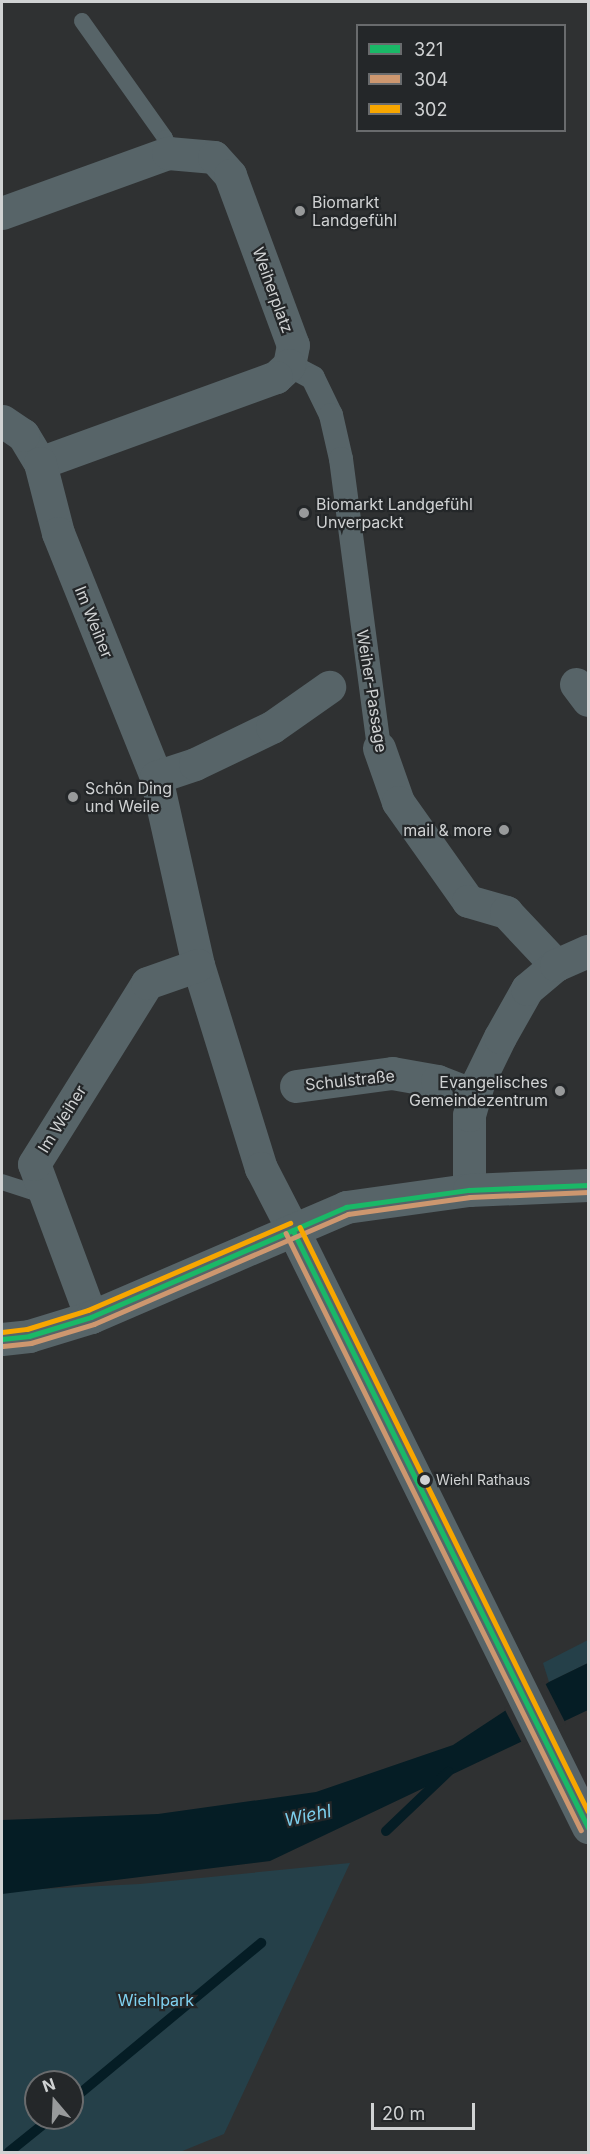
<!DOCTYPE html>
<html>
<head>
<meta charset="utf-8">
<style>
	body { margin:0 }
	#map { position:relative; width:590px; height:2154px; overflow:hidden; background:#2f3132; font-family:Inter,sans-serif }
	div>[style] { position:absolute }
	.green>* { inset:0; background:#254049 }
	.water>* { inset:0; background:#051d25 }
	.pier>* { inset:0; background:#2f3132 }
	.stream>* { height:10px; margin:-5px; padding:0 5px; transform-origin:5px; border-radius:5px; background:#051d25 }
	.service>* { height:16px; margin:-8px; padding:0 8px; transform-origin:8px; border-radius:8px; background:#576468 }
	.pedestrian>* { height:24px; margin:-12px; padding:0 12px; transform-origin:12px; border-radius:12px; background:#576468 }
	.minor>* { height:33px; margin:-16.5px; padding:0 16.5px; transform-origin:16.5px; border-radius:16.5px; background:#576468 }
	.tertiary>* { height:33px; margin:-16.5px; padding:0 16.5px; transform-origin:16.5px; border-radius:16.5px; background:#576468 }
	.bus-1>* { height:4.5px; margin:-2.25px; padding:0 2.25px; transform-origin:2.25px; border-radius:2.25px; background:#1ab867 }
	.bus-2>* { height:4.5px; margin:-2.25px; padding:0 2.25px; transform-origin:2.25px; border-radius:2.25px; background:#cd976f }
	.bus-3>* { height:4.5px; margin:-2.25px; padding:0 2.25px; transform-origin:2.25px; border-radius:2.25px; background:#f7a600 }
	.dots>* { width:16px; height:16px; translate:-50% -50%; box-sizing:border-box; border:3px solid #242729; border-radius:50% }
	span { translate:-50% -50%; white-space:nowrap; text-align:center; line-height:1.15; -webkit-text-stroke:4.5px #242729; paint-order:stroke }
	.bus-label { font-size:14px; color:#d0d2d3 }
	.left { translate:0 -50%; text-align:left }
	.poi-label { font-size:16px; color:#d0d2d3 }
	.right { translate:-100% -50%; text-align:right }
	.street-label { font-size:16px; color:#d0d2d3 }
	.park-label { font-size:16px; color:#80d2f1 }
	.water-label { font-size:18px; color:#7cceec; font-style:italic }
	.frame { position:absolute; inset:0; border:3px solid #d0d2d3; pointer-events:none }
	.legend { position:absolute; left:356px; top:24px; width:210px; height:108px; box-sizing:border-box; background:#242729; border:2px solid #696b6d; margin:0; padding:8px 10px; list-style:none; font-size:18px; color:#d0d2d3 }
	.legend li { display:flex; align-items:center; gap:12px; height:30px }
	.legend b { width:30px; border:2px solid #696b6d }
	.north { position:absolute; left:24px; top:2070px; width:60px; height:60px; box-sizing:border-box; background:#242729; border:2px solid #696b6d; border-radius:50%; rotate:341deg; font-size:16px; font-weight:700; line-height:24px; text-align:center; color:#d0d2d3 }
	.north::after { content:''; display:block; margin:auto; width:21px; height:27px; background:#989a9b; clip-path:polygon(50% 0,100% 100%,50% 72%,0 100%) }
	.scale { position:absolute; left:371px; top:2103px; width:104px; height:27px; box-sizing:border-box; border:3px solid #d0d2d3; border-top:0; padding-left:8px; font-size:18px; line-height:21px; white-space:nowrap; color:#d0d2d3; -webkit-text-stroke:4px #242729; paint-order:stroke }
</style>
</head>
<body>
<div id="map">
	<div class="green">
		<i style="clip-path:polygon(588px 1640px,588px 1663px,549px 1682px,543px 1663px)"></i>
		<i style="clip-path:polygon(evenodd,350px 1863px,224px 2134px,180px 2152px,2px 2152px,2px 1891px,140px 1884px,350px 1863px,36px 2082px,72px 2082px,72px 2118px,36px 2118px,36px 2082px)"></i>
	</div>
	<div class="water">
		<i style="clip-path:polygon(588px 1663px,588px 1710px,270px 1861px,2px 1894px,2px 1820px,158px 1814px,316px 1792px,453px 1745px,549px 1682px)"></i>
	</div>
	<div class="pier">
		<i style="clip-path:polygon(544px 1681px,566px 1724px,523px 1745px,504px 1708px)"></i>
	</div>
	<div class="stream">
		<i style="left:386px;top:1831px;width:86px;rotate:-43.6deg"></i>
		<i style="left:72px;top:2100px;width:246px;rotate:-39.7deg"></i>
		<i style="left:9px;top:2152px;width:54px;rotate:-39deg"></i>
	</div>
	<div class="service">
		<i style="left:82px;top:21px;width:143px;rotate:54.6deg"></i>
		<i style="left:165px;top:138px;width:15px;rotate:79deg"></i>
		<i style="left:2px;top:1182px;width:45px;rotate:18deg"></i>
	</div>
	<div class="pedestrian">
		<i style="left:289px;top:365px;width:27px;rotate:28deg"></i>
		<i style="left:313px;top:378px;width:41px;rotate:64.1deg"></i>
		<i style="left:331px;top:415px;width:45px;rotate:77.2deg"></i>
		<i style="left:341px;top:459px;width:291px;rotate:82.5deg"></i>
	</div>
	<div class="minor">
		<i style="left:2px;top:213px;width:177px;rotate:-19.9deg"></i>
		<i style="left:168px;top:153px;width:46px;rotate:5deg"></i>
		<i style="left:214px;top:157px;width:24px;rotate:48deg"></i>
		<i style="left:230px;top:175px;width:181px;rotate:69.7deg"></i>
		<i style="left:293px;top:345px;width:20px;rotate:101deg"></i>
		<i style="left:289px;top:365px;width:18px;rotate:137deg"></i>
		<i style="left:276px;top:377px;width:251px;rotate:160deg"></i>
		<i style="left:40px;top:463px;width:33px;rotate:-121deg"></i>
		<i style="left:23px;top:435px;width:25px;rotate:-146deg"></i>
		<i style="left:40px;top:463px;width:72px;rotate:75.6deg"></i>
		<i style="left:58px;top:533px;width:263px;rotate:68.1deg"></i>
		<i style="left:156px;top:777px;width:193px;rotate:77.4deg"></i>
		<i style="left:198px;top:965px;width:213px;rotate:72.8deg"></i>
		<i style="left:261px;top:1168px;width:70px;rotate:62.7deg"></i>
		<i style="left:576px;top:684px;width:20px;rotate:53deg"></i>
		<i style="left:379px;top:748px;width:57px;rotate:70.6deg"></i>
		<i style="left:398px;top:802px;width:121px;rotate:54.7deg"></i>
		<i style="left:468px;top:901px;width:40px;rotate:16deg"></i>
		<i style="left:506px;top:912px;width:73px;rotate:46.7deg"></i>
		<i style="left:156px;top:777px;width:41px;rotate:-18.4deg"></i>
		<i style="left:195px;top:764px;width:85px;rotate:-25.7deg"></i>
		<i style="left:272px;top:727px;width:70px;rotate:-35.1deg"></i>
		<i style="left:296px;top:1086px;width:97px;rotate:-7.7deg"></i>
		<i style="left:392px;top:1073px;width:46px;rotate:10.1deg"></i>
		<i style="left:437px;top:1081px;width:40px;rotate:21deg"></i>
		<i style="left:469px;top:1190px;width:75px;rotate:-90deg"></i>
		<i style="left:469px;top:1115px;width:36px;rotate:-74deg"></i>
		<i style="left:479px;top:1080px;width:48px;rotate:-64deg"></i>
		<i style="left:500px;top:1037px;width:55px;rotate:-60.6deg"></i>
		<i style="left:527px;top:989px;width:38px;rotate:-40deg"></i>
		<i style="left:556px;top:965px;width:35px;rotate:-24deg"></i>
		<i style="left:91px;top:1317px;width:163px;rotate:-110.4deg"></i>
		<i style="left:34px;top:1164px;width:213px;rotate:-58deg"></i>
		<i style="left:147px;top:983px;width:54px;rotate:-19.4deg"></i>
	</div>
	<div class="tertiary">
		<i style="left:293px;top:1230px;width:666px;rotate:63.7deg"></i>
		<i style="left:2px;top:1339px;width:27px;rotate:-6deg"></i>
		<i style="left:29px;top:1336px;width:65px;rotate:-17deg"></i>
		<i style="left:91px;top:1317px;width:278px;rotate:-23.3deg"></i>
		<i style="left:346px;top:1207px;width:124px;rotate:-7.9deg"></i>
		<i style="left:469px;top:1190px;width:119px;rotate:-2.4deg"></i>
	</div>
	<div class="bus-1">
		<i style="left:293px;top:1230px;width:666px;rotate:63.7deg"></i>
		<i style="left:2px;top:1339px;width:27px;rotate:-6deg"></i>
		<i style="left:29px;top:1336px;width:65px;rotate:-17deg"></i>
		<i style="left:91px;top:1317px;width:278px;rotate:-23.3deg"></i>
		<i style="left:346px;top:1207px;width:124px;rotate:-7.9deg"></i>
		<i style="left:469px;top:1190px;width:119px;rotate:-2.4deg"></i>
	</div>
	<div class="bus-2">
		<i style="left:286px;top:1233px;width:666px;rotate:63.7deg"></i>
		<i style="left:3px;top:1346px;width:28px;rotate:-6deg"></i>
		<i style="left:31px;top:1343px;width:66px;rotate:-16.8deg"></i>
		<i style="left:94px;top:1324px;width:277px;rotate:-23.4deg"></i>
		<i style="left:348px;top:1214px;width:123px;rotate:-7.9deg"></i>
		<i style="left:470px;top:1197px;width:118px;rotate:-2.4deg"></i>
	</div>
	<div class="bus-3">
		<i style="left:300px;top:1227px;width:651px;rotate:63.75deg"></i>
		<i style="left:2px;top:1332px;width:25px;rotate:-7deg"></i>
		<i style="left:27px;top:1329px;width:64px;rotate:-17.3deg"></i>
		<i style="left:88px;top:1310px;width:220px;rotate:-23.3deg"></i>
	</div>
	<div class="dots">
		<i style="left:300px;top:211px;background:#989a9b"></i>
		<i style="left:304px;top:513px;background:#989a9b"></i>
		<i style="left:73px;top:797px;background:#989a9b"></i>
		<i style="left:504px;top:830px;background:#989a9b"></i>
		<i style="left:560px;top:1091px;background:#989a9b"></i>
		<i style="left:425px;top:1480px;background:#d0d2d3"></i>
	</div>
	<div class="bus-label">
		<span class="left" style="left:436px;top:1480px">Wiehl Rathaus</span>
	</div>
	<div class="poi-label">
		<span class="left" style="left:312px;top:211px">Biomarkt<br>Landgefühl</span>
		<span class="left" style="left:316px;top:513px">Biomarkt Landgefühl<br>Unverpackt</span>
		<span class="left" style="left:85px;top:797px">Schön Ding<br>und Weile</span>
		<span class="right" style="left:492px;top:830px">mail &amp; more</span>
		<span class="right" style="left:548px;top:1091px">Evangelisches<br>Gemeindezentrum</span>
	</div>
	<div class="street-label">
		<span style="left:273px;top:290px;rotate:70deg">Weiherplatz</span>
		<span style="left:94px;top:622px;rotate:68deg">Im Weiher</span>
		<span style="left:372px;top:691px;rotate:81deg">Weiher-Passage</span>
		<span style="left:350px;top:1080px;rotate:-6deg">Schulstraße</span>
		<span style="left:62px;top:1119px;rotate:-58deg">Im Weiher</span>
	</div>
	<div class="park-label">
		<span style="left:156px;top:2000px">Wiehlpark</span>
	</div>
	<div class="water-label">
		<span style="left:308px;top:1816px;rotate:-12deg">Wiehl</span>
	</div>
	<div class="frame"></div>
	<ul class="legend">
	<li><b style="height:8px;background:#1ab867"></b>321</li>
	<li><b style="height:8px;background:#cd976f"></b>304</li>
	<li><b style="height:8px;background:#f7a600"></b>302</li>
	</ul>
	<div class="north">N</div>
	<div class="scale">20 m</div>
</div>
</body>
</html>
